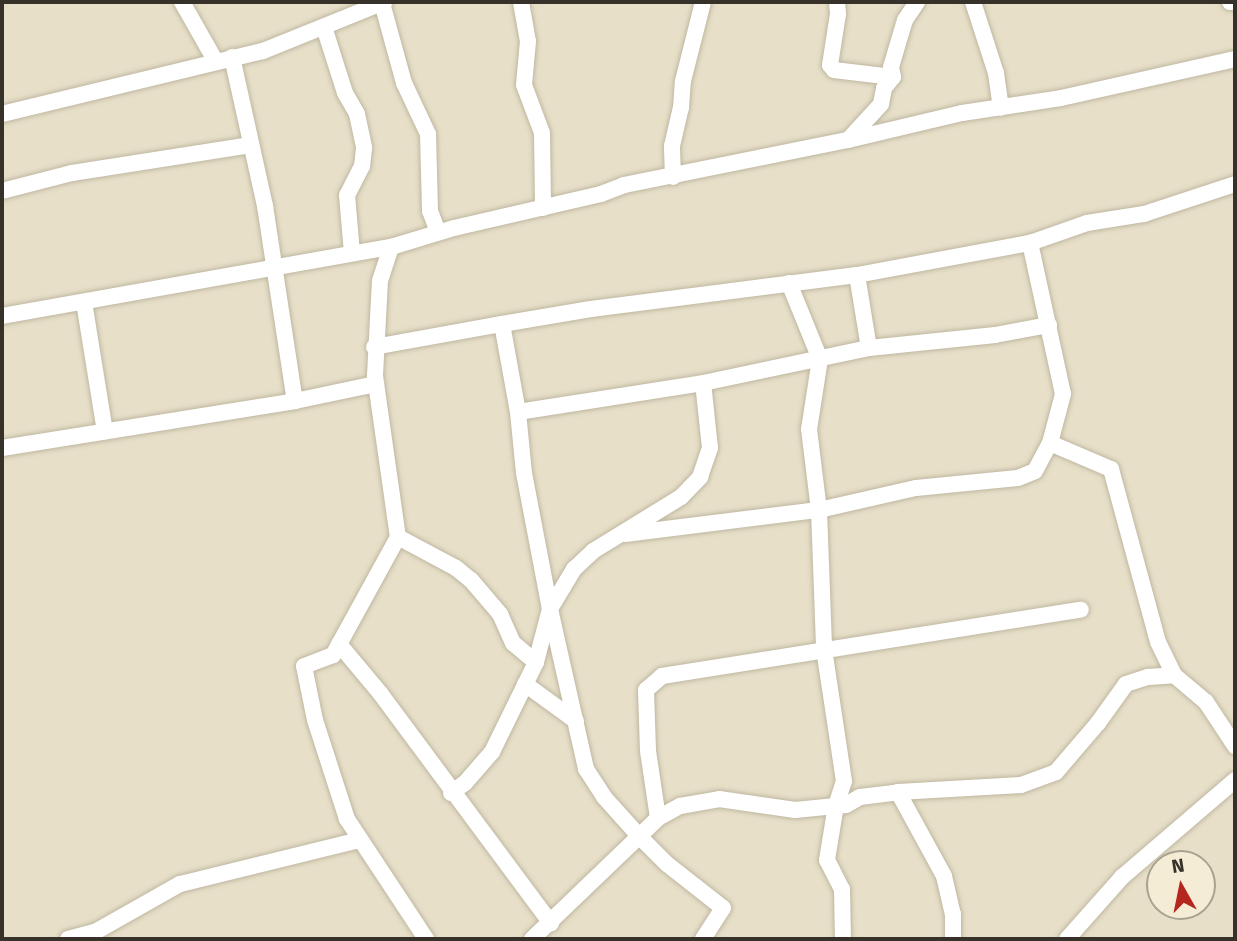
<!DOCTYPE html>
<html>
<head>
<meta charset="utf-8">
<style>
	body { margin:0 }
	#map { position:relative; width:1237px; height:941px; overflow:hidden; background:#e7dfc8; font-family:"Fira Sans",sans-serif }
	div>[style] { position:absolute }
	.roads { filter:drop-shadow(0 0 2px #bfb7a1) drop-shadow(0 0 2px #bfb7a1) }
	.minor>* { height:16px; margin:-8px; padding:0 8px; transform-origin:8px; border-radius:8px; background:#fff }
	span { translate:-50% -50%; white-space:nowrap; text-align:center; line-height:1.15; -webkit-text-stroke:7px #f5ecd5; paint-order:stroke }
	.frame { position:absolute; inset:0; border:4px solid #363229; pointer-events:none }
	.north { position:absolute; left:1146px; top:850px; width:70px; height:70px; box-sizing:border-box; background:#f5ecd5; border:2px solid #a9a290; border-radius:50%; rotate:351deg; font-size:19px; font-weight:700; line-height:28px; text-align:center; color:#363229 }
	.north::after { content:''; display:block; margin:auto; width:24px; height:32px; background:#b5261f; clip-path:polygon(50% 0,100% 100%,50% 72%,0 100%) }
</style>
</head>
<body>
<div id="map">
	<div class="roads">
		<div class="minor">
			<i style="left:182px;top:2px;width:67px;rotate:60.4deg"></i>
			<i style="left:521px;top:2px;width:40px;rotate:80deg"></i>
			<i style="left:528px;top:41px;width:44px;rotate:95.2deg"></i>
			<i style="left:524px;top:85px;width:51px;rotate:69.4deg"></i>
			<i style="left:542px;top:133px;width:75px;rotate:89.2deg"></i>
			<i style="left:837px;top:2px;width:12px;rotate:85deg"></i>
			<i style="left:838px;top:14px;width:52px;rotate:98.9deg"></i>
			<i style="left:830px;top:65px;width:6px;rotate:51deg"></i>
			<i style="left:834px;top:70px;width:59px;rotate:6.8deg"></i>
			<i style="left:973px;top:2px;width:75px;rotate:72.1deg"></i>
			<i style="left:996px;top:73px;width:35px;rotate:82deg"></i>
			<i style="left:1230px;top:2px;width:5px"></i>
			<i style="left:382px;top:3px;width:83px;rotate:74.6deg"></i>
			<i style="left:404px;top:83px;width:56px;rotate:64.8deg"></i>
			<i style="left:428px;top:134px;width:77px;rotate:88.5deg"></i>
			<i style="left:430px;top:211px;width:22px;rotate:69deg"></i>
			<i style="left:324px;top:27px;width:69px;rotate:72.3deg"></i>
			<i style="left:345px;top:93px;width:24px;rotate:60deg"></i>
			<i style="left:357px;top:114px;width:35px;rotate:78deg"></i>
			<i style="left:364px;top:148px;width:18px;rotate:96deg"></i>
			<i style="left:362px;top:166px;width:33px;rotate:117deg"></i>
			<i style="left:347px;top:195px;width:58px;rotate:85.1deg"></i>
			<i style="left:232px;top:57px;width:153px;rotate:77.5deg"></i>
			<i style="left:265px;top:206px;width:197px;rotate:81.3deg"></i>
			<i style="left:2px;top:114px;width:268px;rotate:-13.6deg"></i>
			<i style="left:263px;top:51px;width:131px;rotate:-22deg"></i>
			<i style="left:850px;top:138px;width:46px;rotate:-47.6deg"></i>
			<i style="left:881px;top:104px;width:16px;rotate:-79deg"></i>
			<i style="left:884px;top:88px;width:14px;rotate:-51deg"></i>
			<i style="left:893px;top:77px;width:10px;rotate:-101deg"></i>
			<i style="left:891px;top:67px;width:49px;rotate:-73.4deg"></i>
			<i style="left:905px;top:20px;width:22px;rotate:-56deg"></i>
			<i style="left:673px;top:177px;width:31px;rotate:-92deg"></i>
			<i style="left:672px;top:146px;width:39px;rotate:-77deg"></i>
			<i style="left:681px;top:108px;width:27px;rotate:-86deg"></i>
			<i style="left:683px;top:81px;width:81px;rotate:-75.8deg"></i>
			<i style="left:2px;top:191px;width:72px;rotate:-14.4deg"></i>
			<i style="left:72px;top:173px;width:181px;rotate:-8.9deg"></i>
			<i style="left:391px;top:247px;width:35px;rotate:108deg"></i>
			<i style="left:380px;top:280px;width:96px;rotate:93deg"></i>
			<i style="left:375px;top:376px;width:163px;rotate:81.9deg"></i>
			<i style="left:398px;top:537px;width:135px;rotate:118.8deg"></i>
			<i style="left:333px;top:655px;width:31px;rotate:159deg"></i>
			<i style="left:304px;top:666px;width:55px;rotate:78.5deg"></i>
			<i style="left:315px;top:720px;width:104px;rotate:72.1deg"></i>
			<i style="left:347px;top:819px;width:144px;rotate:56.6deg"></i>
			<i style="left:857px;top:275px;width:74px;rotate:80.7deg"></i>
			<i style="left:789px;top:283px;width:82px;rotate:67.8deg"></i>
			<i style="left:820px;top:359px;width:71px;rotate:98.9deg"></i>
			<i style="left:809px;top:429px;width:82px;rotate:83deg"></i>
			<i style="left:819px;top:510px;width:139px;rotate:87.9deg"></i>
			<i style="left:824px;top:649px;width:134px;rotate:81.4deg"></i>
			<i style="left:844px;top:781px;width:25px;rotate:108deg"></i>
			<i style="left:836px;top:805px;width:56px;rotate:99.3deg"></i>
			<i style="left:827px;top:860px;width:33px;rotate:63deg"></i>
			<i style="left:842px;top:889px;width:50px;rotate:88.9deg"></i>
			<i style="left:84px;top:302px;width:131px;rotate:80.8deg"></i>
			<i style="left:2px;top:316px;width:395px;rotate:-10.1deg"></i>
			<i style="left:391px;top:247px;width:66px;rotate:-16.8deg"></i>
			<i style="left:454px;top:228px;width:151px;rotate:-13deg"></i>
			<i style="left:601px;top:194px;width:25px;rotate:-21deg"></i>
			<i style="left:624px;top:185px;width:228px;rotate:-11.4deg"></i>
			<i style="left:848px;top:140px;width:117px;rotate:-13.3deg"></i>
			<i style="left:962px;top:113px;width:100px;rotate:-8.6deg"></i>
			<i style="left:1061px;top:98px;width:178px;rotate:-12.6deg"></i>
			<i style="left:502px;top:324px;width:90px;rotate:-9.6deg"></i>
			<i style="left:591px;top:309px;width:268px;rotate:-7.3deg"></i>
			<i style="left:857px;top:275px;width:176px;rotate:-10.5deg"></i>
			<i style="left:1030px;top:243px;width:60px;rotate:-19.3deg"></i>
			<i style="left:1087px;top:223px;width:58px;rotate:-9deg"></i>
			<i style="left:1144px;top:214px;width:96px;rotate:-18.2deg"></i>
			<i style="left:374px;top:347px;width:130px;rotate:-10.2deg"></i>
			<i style="left:502px;top:324px;width:89px;rotate:79.7deg"></i>
			<i style="left:518px;top:412px;width:187px;rotate:-8.9deg"></i>
			<i style="left:518px;top:412px;width:61px;rotate:84.4deg"></i>
			<i style="left:524px;top:473px;width:138px;rotate:79.2deg"></i>
			<i style="left:550px;top:609px;width:164px;rotate:77.3deg"></i>
			<i style="left:586px;top:769px;width:33px;rotate:57deg"></i>
			<i style="left:604px;top:797px;width:52px;rotate:48.1deg"></i>
			<i style="left:639px;top:836px;width:40px;rotate:45deg"></i>
			<i style="left:667px;top:864px;width:71px;rotate:38.2deg"></i>
			<i style="left:723px;top:908px;width:37px;rotate:123deg"></i>
			<i style="left:1050px;top:443px;width:66px;rotate:23.1deg"></i>
			<i style="left:1111px;top:469px;width:179px;rotate:74.8deg"></i>
			<i style="left:1158px;top:642px;width:37px;rotate:64deg"></i>
			<i style="left:1174px;top:675px;width:42px;rotate:40.2deg"></i>
			<i style="left:1206px;top:702px;width:53px;rotate:56.6deg"></i>
			<i style="left:2px;top:448px;width:297px;rotate:-9.1deg"></i>
			<i style="left:295px;top:401px;width:83px;rotate:-11.9deg"></i>
			<i style="left:625px;top:534px;width:195px;rotate:-7.1deg"></i>
			<i style="left:819px;top:510px;width:99px;rotate:-12.8deg"></i>
			<i style="left:916px;top:488px;width:102px;rotate:-5.6deg"></i>
			<i style="left:1018px;top:478px;width:18px;rotate:-22deg"></i>
			<i style="left:1035px;top:471px;width:32px;rotate:-62deg"></i>
			<i style="left:1050px;top:443px;width:51px;rotate:-75.1deg"></i>
			<i style="left:1063px;top:394px;width:155px;rotate:-102.3deg"></i>
			<i style="left:398px;top:537px;width:66px;rotate:28.1deg"></i>
			<i style="left:456px;top:568px;width:19px;rotate:39deg"></i>
			<i style="left:471px;top:580px;width:45px;rotate:49.5deg"></i>
			<i style="left:500px;top:614px;width:32px;rotate:66deg"></i>
			<i style="left:513px;top:643px;width:30px;rotate:40deg"></i>
			<i style="left:339px;top:644px;width:64px;rotate:50.1deg"></i>
			<i style="left:380px;top:693px;width:287px;rotate:53.4deg"></i>
			<i style="left:525px;top:684px;width:63px;rotate:36deg"></i>
			<i style="left:898px;top:792px;width:96px;rotate:61.3deg"></i>
			<i style="left:944px;top:876px;width:39px;rotate:77deg"></i>
			<i style="left:953px;top:914px;width:25px;rotate:90deg"></i>
			<i style="left:451px;top:793px;width:17px;rotate:-36deg"></i>
			<i style="left:465px;top:783px;width:41px;rotate:-48.9deg"></i>
			<i style="left:492px;top:752px;width:100px;rotate:-63.9deg"></i>
			<i style="left:536px;top:662px;width:55px;rotate:-75.2deg"></i>
			<i style="left:550px;top:609px;width:47px;rotate:-59deg"></i>
			<i style="left:574px;top:569px;width:26px;rotate:-43deg"></i>
			<i style="left:593px;top:551px;width:103px;rotate:-31.5deg"></i>
			<i style="left:681px;top:497px;width:28px;rotate:-46deg"></i>
			<i style="left:700px;top:477px;width:31px;rotate:-71deg"></i>
			<i style="left:710px;top:448px;width:65px;rotate:-96.1deg"></i>
			<i style="left:703px;top:383px;width:170px;rotate:-11.9deg"></i>
			<i style="left:869px;top:348px;width:127px;rotate:-5.9deg"></i>
			<i style="left:995px;top:335px;width:55px;rotate:-10.5deg"></i>
			<i style="left:658px;top:818px;width:68px;rotate:-98.5deg"></i>
			<i style="left:648px;top:751px;width:61px;rotate:-91.9deg"></i>
			<i style="left:646px;top:690px;width:21px;rotate:-41deg"></i>
			<i style="left:662px;top:676px;width:424px;rotate:-9deg"></i>
			<i style="left:68px;top:939px;width:28px;rotate:-15deg"></i>
			<i style="left:95px;top:932px;width:98px;rotate:-29.5deg"></i>
			<i style="left:180px;top:884px;width:184px;rotate:-13.8deg"></i>
			<i style="left:532px;top:939px;width:175px;rotate:-43.8deg"></i>
			<i style="left:658px;top:818px;width:25px;rotate:-29deg"></i>
			<i style="left:680px;top:806px;width:40px;rotate:-10deg"></i>
			<i style="left:719px;top:799px;width:77px;rotate:8.2deg"></i>
			<i style="left:795px;top:810px;width:51px;rotate:-5.6deg"></i>
			<i style="left:846px;top:805px;width:16px;rotate:-30deg"></i>
			<i style="left:860px;top:797px;width:38px;rotate:-7deg"></i>
			<i style="left:898px;top:792px;width:123px;rotate:-3.3deg"></i>
			<i style="left:1021px;top:785px;width:37px;rotate:-20deg"></i>
			<i style="left:1056px;top:772px;width:65px;rotate:-49.4deg"></i>
			<i style="left:1098px;top:723px;width:48px;rotate:-54.3deg"></i>
			<i style="left:1126px;top:684px;width:23px;rotate:-18deg"></i>
			<i style="left:1148px;top:677px;width:26px;rotate:-4deg"></i>
			<i style="left:1067px;top:939px;width:83px;rotate:-48.4deg"></i>
			<i style="left:1122px;top:877px;width:149px;rotate:-40.6deg"></i>
		</div>
	</div>
	<div class="frame"></div>
	<div class="north">N</div>
</div>
</body>
</html>
